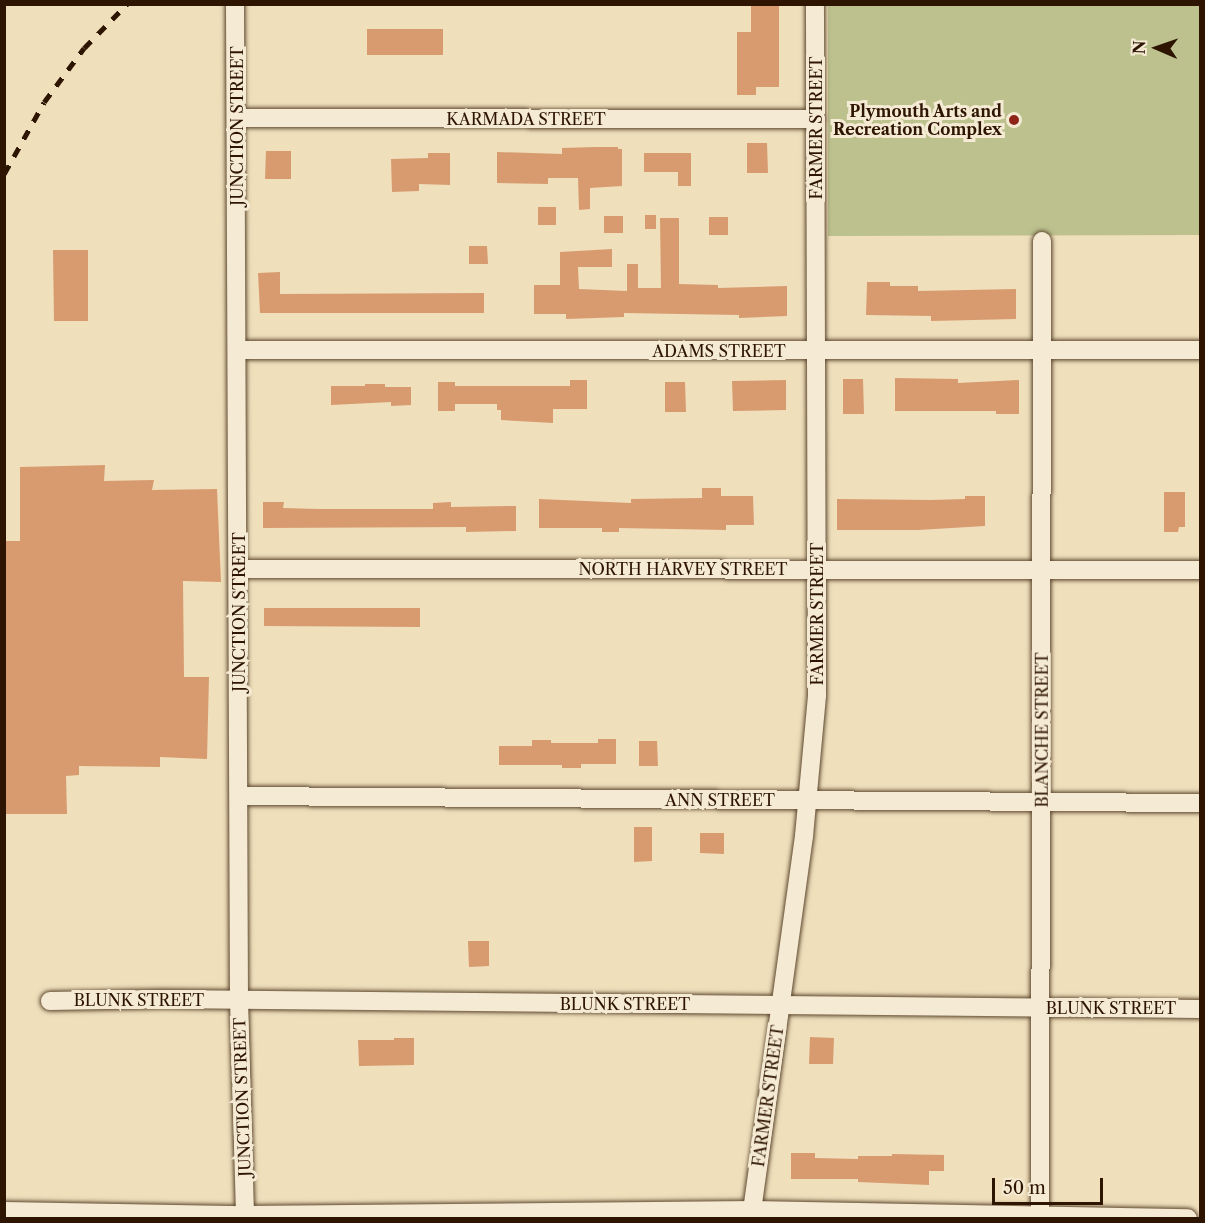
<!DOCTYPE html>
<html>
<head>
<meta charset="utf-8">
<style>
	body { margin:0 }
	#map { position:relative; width:1205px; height:1223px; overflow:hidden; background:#efdfbb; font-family:"Libre Caslon Text",serif }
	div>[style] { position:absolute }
	.green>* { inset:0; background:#bcc18e }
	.building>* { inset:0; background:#d89b70 }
	.roads { filter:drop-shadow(0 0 2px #5e4830) drop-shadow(0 0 2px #5e4830) }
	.minor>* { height:18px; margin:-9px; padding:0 9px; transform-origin:9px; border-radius:9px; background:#f5ead3 }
	.rail>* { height:4.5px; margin-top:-2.25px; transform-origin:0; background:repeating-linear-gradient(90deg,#2e1502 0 10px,transparent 0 20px) }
	.dots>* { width:16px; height:16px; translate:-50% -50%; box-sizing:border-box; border:3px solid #f5ead3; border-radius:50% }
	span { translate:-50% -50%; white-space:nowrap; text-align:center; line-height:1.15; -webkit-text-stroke:6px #f5ead3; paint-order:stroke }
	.poi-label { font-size:16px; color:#2e1502; font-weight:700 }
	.right { translate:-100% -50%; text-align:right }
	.street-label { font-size:16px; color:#2e1502 }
	.frame { position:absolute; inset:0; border:6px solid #2e1502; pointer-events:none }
	.north { position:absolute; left:1127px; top:18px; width:60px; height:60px; -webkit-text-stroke:4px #f5ead3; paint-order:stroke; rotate:272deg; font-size:16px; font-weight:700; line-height:24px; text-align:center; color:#2e1502 }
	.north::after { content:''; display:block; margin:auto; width:21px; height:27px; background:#2e1502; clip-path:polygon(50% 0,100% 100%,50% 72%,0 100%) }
	.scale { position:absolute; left:992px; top:1178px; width:111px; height:27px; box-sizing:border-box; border:3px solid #2e1502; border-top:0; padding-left:8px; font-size:18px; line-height:21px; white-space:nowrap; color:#2e1502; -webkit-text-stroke:4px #f5ead3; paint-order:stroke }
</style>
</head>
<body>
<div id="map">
	<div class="green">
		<i style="clip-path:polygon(828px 5px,1200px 5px,1200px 235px,828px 236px)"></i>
	</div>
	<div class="building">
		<i style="clip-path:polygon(751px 4px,779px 4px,779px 87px,756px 87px,756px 95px,737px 95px,737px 32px,751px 32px)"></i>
		<i style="clip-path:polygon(367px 29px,443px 29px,443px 55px,367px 55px)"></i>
		<i style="clip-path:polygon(747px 143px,767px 143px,768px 173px,747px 173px)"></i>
		<i style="clip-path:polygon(595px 147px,618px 147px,618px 149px,622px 149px,622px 186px,590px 188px,590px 209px,579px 210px,578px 178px,548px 178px,548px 184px,497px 183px,497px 152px,562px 154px,562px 148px)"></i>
		<i style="clip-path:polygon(266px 151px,291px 151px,291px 179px,265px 179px)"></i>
		<i style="clip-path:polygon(428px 153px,450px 153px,450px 185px,419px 184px,419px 191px,392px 192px,391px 159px,428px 158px)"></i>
		<i style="clip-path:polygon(644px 153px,691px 153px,691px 186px,678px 186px,678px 172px,644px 172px)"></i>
		<i style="clip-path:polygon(538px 207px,556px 207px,556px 225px,538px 225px)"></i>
		<i style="clip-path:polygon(645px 215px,656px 215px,656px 229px,645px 229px)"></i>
		<i style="clip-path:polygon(604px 216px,623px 216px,623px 233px,604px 233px)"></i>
		<i style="clip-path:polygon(709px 217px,728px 217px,728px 235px,709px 235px)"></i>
		<i style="clip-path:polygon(660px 218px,679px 218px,679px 284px,718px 285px,718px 288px,787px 286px,787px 316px,739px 318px,739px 315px,624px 313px,624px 317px,566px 319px,566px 314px,534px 314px,534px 285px,560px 285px,560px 252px,612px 249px,612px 267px,578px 267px,579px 289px,627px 291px,627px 264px,638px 264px,638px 288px,661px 288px)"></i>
		<i style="clip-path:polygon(469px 246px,487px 246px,488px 264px,469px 264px)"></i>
		<i style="clip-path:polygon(53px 250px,88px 250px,88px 321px,54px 321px)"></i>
		<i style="clip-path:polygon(280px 272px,280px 294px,484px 293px,484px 313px,260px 313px,258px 273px)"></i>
		<i style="clip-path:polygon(867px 282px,890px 282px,890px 286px,918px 286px,918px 291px,1016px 289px,1016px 319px,931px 321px,931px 316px,866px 315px)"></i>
		<i style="clip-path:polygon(895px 378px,958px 379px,958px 383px,1019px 380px,1019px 414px,996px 414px,996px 411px,895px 411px)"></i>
		<i style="clip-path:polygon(843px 379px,863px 379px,864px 414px,843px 414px)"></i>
		<i style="clip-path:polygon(570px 380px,587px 380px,587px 409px,553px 409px,553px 423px,501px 420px,501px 410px,497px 410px,497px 404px,455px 404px,455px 411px,438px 411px,438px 382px,455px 382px,455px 386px,570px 386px)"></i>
		<i style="clip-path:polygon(786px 380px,786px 410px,733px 411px,732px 381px)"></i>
		<i style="clip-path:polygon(665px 382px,685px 382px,686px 412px,665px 412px)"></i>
		<i style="clip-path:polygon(365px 384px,385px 384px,385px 387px,411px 387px,411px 405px,391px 406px,391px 402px,331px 405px,331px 386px,365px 386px)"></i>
		<i style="clip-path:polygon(105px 465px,104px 481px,154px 480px,152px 490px,217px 489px,221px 582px,183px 581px,184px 677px,209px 677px,207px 759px,160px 757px,160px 767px,79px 766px,79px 775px,66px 776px,67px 814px,4px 814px,4px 541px,20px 541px,20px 467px)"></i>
		<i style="clip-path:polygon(702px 488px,721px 488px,721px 496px,753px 496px,754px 525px,726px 525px,726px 530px,619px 528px,619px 532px,602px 532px,602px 528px,539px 528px,539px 499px,631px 503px,631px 499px,702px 498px)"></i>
		<i style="clip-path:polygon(1164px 492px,1185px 492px,1185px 527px,1179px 527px,1178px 532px,1164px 532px)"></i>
		<i style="clip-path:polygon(965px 496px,985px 496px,985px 526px,918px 530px,837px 530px,837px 499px,931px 500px,965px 499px)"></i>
		<i style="clip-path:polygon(263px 502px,284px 502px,283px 508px,318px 509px,433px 509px,433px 503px,451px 502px,451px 507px,516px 506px,516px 531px,466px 532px,466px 527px,263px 528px)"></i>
		<i style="clip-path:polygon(264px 608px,420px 608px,420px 627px,264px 626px)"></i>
		<i style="clip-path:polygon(598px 739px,616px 739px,616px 764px,581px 764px,581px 768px,562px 768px,562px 765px,499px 765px,499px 746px,532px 746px,532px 740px,551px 740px,551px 743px,598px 743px)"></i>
		<i style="clip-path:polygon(639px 741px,657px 741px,658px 766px,639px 766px)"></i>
		<i style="clip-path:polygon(634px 827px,652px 827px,652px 861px,634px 862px)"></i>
		<i style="clip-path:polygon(700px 833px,724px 833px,724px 854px,700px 853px)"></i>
		<i style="clip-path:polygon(468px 941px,489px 941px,489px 966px,469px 967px)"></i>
		<i style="clip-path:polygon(810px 1037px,834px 1038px,833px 1064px,809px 1064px)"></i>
		<i style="clip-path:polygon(394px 1038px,414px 1038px,414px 1065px,359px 1066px,358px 1040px,394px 1040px)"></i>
		<i style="clip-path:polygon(791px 1153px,815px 1153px,815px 1158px,858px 1159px,858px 1156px,892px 1156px,892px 1154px,944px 1155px,944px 1171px,929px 1171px,929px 1185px,858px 1182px,858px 1179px,791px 1179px)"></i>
	</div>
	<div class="roads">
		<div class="minor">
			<i style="left:235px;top:4px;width:996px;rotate:89.77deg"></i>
			<i style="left:239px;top:1000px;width:218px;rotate:88.4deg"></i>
			<i style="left:237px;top:118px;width:579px;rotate:0.1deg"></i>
			<i style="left:238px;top:350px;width:962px"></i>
			<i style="left:238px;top:569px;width:962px;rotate:0.06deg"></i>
			<i style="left:239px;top:796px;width:961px;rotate:0.42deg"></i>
			<i style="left:50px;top:1001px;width:112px;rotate:-1deg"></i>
			<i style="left:162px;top:999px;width:1038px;rotate:0.55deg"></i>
			<i style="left:4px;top:1211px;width:241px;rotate:1deg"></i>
			<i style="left:245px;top:1215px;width:507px;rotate:-0.57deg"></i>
			<i style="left:752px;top:1210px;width:436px;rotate:1.1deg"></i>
			<i style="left:751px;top:1218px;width:386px;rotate:-82.1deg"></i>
			<i style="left:804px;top:836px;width:142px;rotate:-84.7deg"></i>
			<i style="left:817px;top:695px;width:691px;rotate:-90.17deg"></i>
			<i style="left:1040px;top:1218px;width:977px;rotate:-89.88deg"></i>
		</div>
	</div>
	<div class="rail">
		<i style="left:4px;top:174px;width:82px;rotate:-60.9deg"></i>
		<i style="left:44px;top:102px;width:67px;rotate:-53.5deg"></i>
		<i style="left:84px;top:48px;width:62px;rotate:-45.7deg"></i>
	</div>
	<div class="dots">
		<i style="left:1014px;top:120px;background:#8f2418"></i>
	</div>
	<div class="poi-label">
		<span class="right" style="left:1002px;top:120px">Plymouth Arts and<br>Recreation Complex</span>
	</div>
	<div class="street-label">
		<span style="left:526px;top:119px">KARMADA STREET</span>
		<span style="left:237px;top:126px;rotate:-90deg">JUNCTION STREET</span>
		<span style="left:816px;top:128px;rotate:-90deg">FARMER STREET</span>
		<span style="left:719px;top:351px">ADAMS STREET</span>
		<span style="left:683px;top:569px">NORTH HARVEY STREET</span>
		<span style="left:239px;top:612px;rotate:-90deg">JUNCTION STREET</span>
		<span style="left:817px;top:614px;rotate:-90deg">FARMER STREET</span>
		<span style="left:1042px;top:730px;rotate:-90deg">BLANCHE STREET</span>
		<span style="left:720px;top:800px">ANN STREET</span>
		<span style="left:139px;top:1000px">BLUNK STREET</span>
		<span style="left:625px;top:1004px">BLUNK STREET</span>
		<span style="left:1111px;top:1008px">BLUNK STREET</span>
		<span style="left:768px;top:1096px;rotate:-82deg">FARMER STREET</span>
		<span style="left:242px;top:1097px;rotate:-92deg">JUNCTION STREET</span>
	</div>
	<div class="frame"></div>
	<div class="north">N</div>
	<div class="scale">50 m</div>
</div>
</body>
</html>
